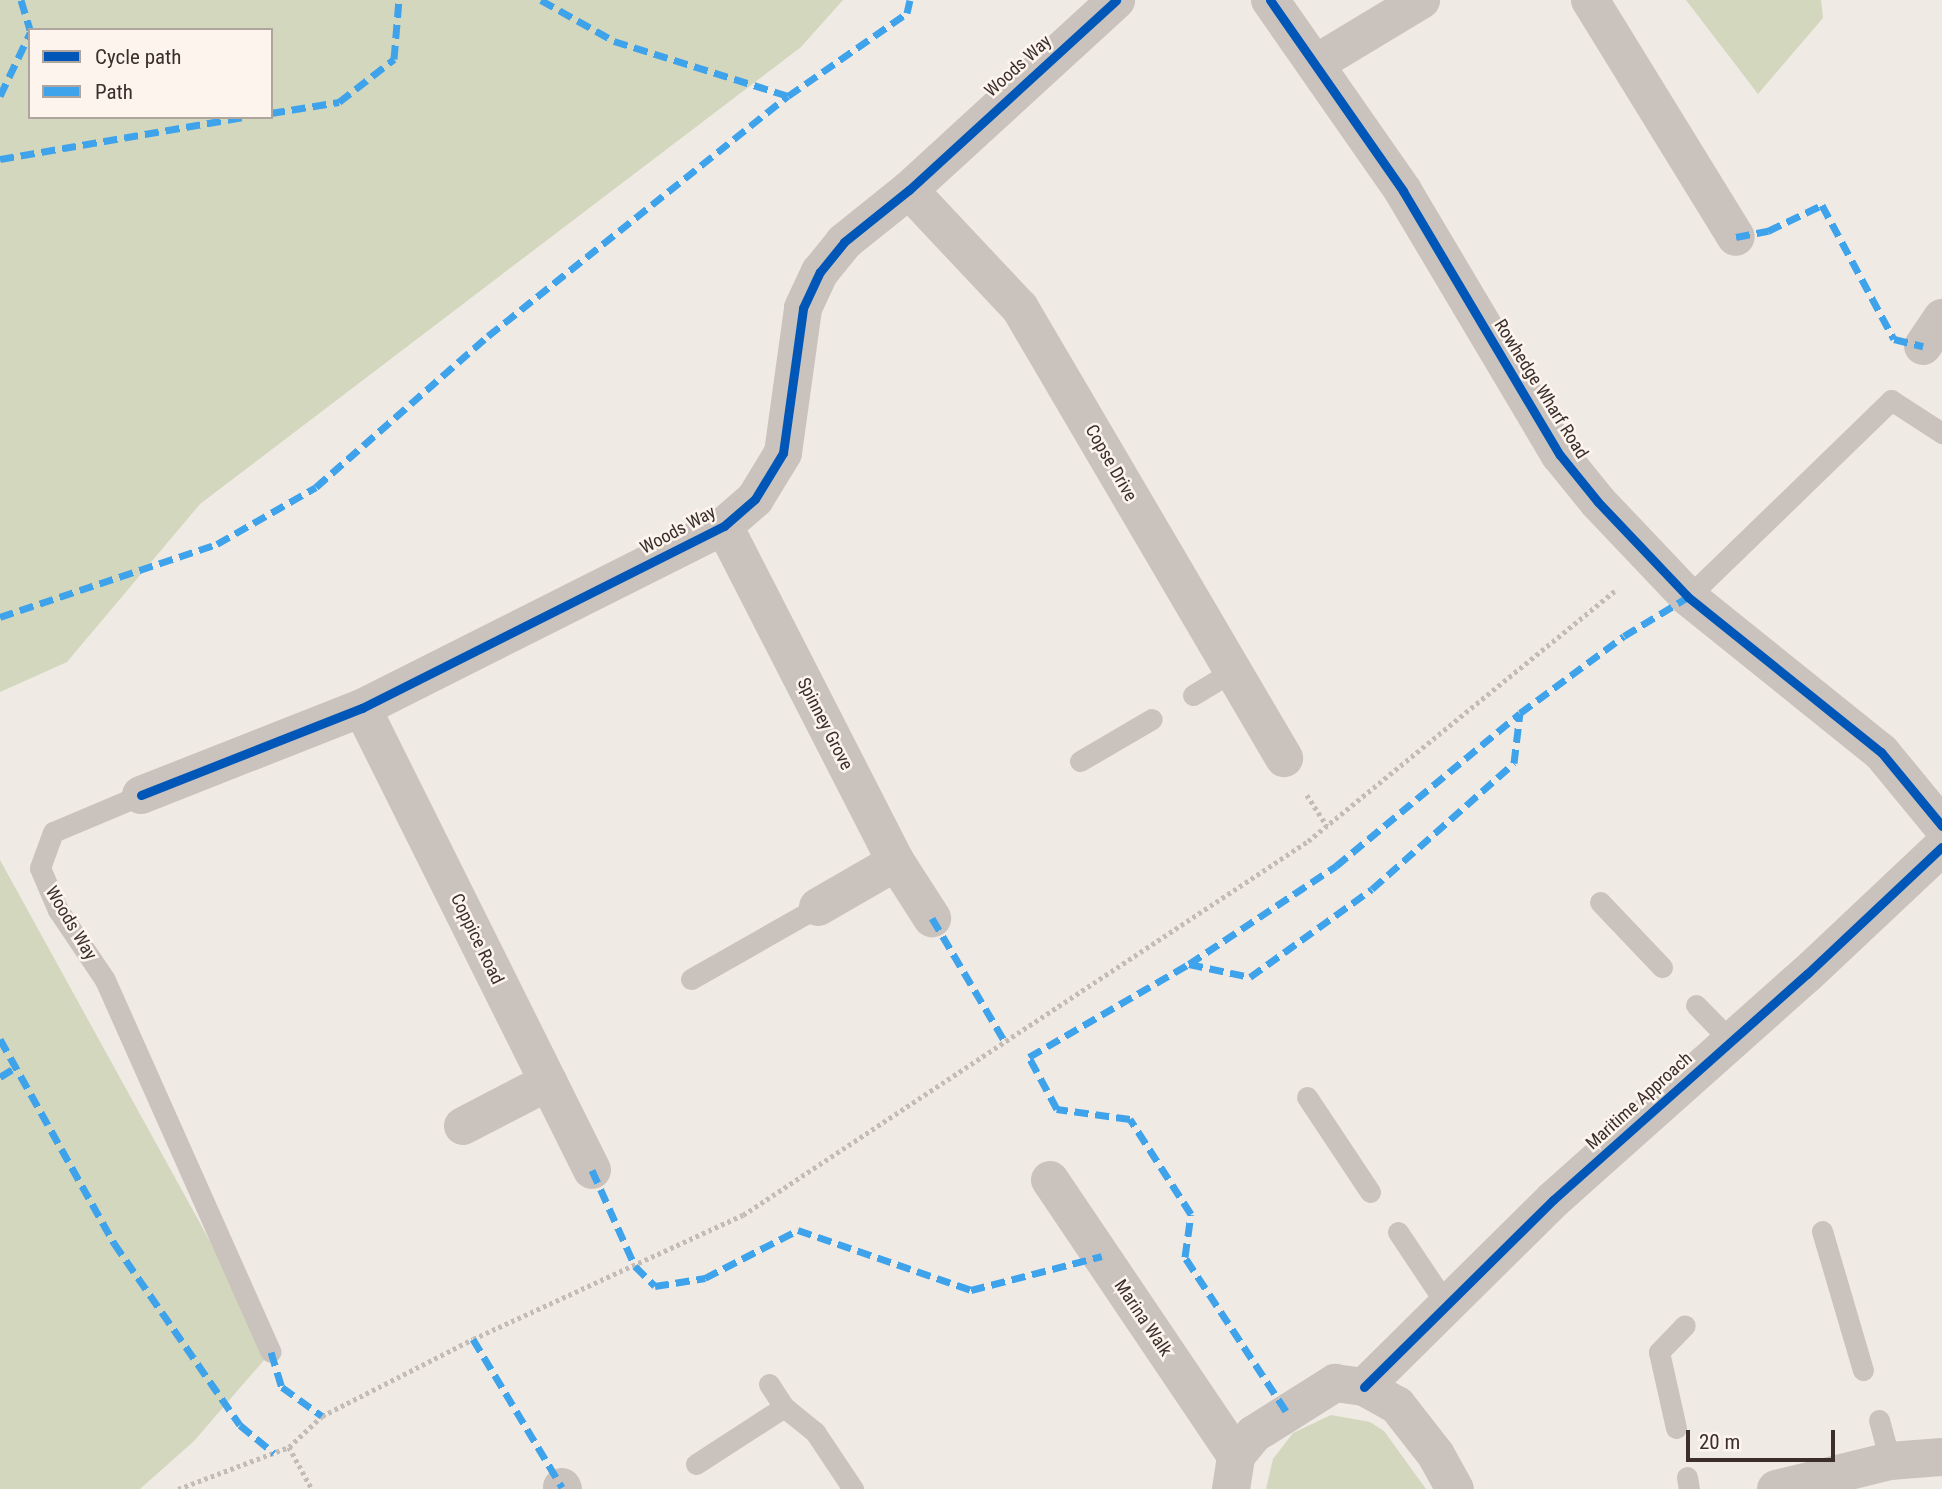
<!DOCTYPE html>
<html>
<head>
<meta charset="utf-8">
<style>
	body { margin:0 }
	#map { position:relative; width:1942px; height:1489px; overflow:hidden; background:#f0eae4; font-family:"Roboto Condensed",sans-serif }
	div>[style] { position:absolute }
	.green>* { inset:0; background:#d3d7bd }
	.path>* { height:4.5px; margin-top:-2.25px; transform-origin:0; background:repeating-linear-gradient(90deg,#c3bbb5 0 3.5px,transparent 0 7px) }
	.service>* { height:21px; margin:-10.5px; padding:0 10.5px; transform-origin:10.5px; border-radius:10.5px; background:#cac2bd }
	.minor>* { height:38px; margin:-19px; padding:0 19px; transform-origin:19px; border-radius:19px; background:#cac2bd }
	.quiet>* { height:7px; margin-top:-3.5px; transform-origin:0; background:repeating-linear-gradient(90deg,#3fa3eb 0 14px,transparent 0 21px) }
	.cycleway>* { height:9px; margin:-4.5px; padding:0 4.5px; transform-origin:4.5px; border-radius:4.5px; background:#0057b8 }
	span { translate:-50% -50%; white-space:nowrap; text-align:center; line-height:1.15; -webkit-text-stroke:5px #fcf4ed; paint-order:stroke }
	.street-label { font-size:18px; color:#3c2e2a }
	.legend { position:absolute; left:28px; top:28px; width:245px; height:91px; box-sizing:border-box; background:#fcf4ed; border:2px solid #afa59f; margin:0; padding:9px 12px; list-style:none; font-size:21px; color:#3c2e2a }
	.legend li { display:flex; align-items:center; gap:14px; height:35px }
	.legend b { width:35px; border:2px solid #afa59f }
	.scale { position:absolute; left:1686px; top:1430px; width:149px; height:32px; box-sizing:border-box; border:4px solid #3c2e2a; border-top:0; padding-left:9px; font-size:21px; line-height:24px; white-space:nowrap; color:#3c2e2a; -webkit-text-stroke:5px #fcf4ed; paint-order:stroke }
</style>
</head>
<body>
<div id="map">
	<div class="green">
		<i style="clip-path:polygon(evenodd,0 0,843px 0,801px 47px,200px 504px,67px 662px,0 692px,0 0,30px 30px,271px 30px,271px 117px,30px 117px,30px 30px)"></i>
		<i style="clip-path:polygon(1686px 0,1821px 0,1823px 18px,1758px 94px)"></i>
		<i style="clip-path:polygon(0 860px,271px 1352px,194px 1441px,140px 1489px,0 1489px)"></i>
		<i style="clip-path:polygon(1331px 1415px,1370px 1422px,1384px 1431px,1426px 1489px,1266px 1489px,1273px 1459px,1293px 1433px)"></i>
	</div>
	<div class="path">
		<i style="left:1307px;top:795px;width:37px;rotate:57deg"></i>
		<i style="left:289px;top:1447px;width:48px;rotate:61.3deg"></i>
		<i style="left:178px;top:1489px;width:119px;rotate:-20.7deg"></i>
		<i style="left:289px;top:1447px;width:45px;rotate:-43.2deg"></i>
		<i style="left:322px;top:1416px;width:169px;rotate:-27deg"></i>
		<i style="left:473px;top:1339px;width:297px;rotate:-24.7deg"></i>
		<i style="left:743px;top:1215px;width:678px;rotate:-33.5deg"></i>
		<i style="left:1308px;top:841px;width:399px;rotate:-39.2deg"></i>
	</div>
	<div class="service">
		<i style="left:1688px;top:597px;width:283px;rotate:-44.1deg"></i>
		<i style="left:1891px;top:400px;width:61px;rotate:32.9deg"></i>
		<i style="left:1193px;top:695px;width:47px;rotate:-31deg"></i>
		<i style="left:1080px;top:761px;width:83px;rotate:-30.3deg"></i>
		<i style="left:141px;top:795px;width:95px;rotate:157.2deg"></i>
		<i style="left:53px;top:832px;width:38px;rotate:110deg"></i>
		<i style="left:40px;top:868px;width:46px;rotate:66.8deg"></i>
		<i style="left:58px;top:910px;width:84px;rotate:56.1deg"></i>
		<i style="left:105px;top:980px;width:407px;rotate:66deg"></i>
		<i style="left:1600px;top:902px;width:90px;rotate:46.4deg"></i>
		<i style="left:691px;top:979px;width:146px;rotate:-29.6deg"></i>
		<i style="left:1696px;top:1005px;width:50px;rotate:45.8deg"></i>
		<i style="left:1307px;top:1097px;width:114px;rotate:56.4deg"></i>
		<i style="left:1822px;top:1231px;width:145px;rotate:73.6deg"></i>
		<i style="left:1398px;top:1232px;width:90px;rotate:56.3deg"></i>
		<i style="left:769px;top:1384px;width:27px;rotate:57deg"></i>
		<i style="left:784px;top:1407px;width:40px;rotate:39deg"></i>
		<i style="left:815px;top:1432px;width:69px;rotate:56.3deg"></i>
		<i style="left:1879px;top:1420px;width:42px;rotate:75deg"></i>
		<i style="left:1676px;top:1428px;width:78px;rotate:-102.6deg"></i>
		<i style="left:1659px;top:1352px;width:37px;rotate:-46deg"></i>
		<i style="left:696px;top:1464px;width:105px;rotate:-32.9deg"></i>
		<i style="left:1687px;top:1477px;width:12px;rotate:81deg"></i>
	</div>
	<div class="minor">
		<i style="left:1270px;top:0;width:233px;rotate:55.1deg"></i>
		<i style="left:1403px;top:191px;width:307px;rotate:59.3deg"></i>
		<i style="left:1560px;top:455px;width:60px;rotate:51deg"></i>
		<i style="left:1598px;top:502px;width:131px;rotate:46.5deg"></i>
		<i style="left:1688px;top:597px;width:248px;rotate:38.8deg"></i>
		<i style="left:1881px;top:752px;width:96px;rotate:50.5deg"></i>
		<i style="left:1590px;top:0;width:278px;rotate:58.4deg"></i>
		<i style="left:1315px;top:64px;width:124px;rotate:-31.1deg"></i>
		<i style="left:909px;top:190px;width:162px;rotate:46.8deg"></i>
		<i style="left:1020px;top:308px;width:522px;rotate:59.6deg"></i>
		<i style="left:1923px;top:346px;width:34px;rotate:-56deg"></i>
		<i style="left:724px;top:526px;width:377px;rotate:62.9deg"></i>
		<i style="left:896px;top:862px;width:67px;rotate:57.3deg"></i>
		<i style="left:362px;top:708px;width:516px;rotate:63.53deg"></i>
		<i style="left:141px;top:795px;width:238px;rotate:-21.5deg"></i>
		<i style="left:362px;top:708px;width:405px;rotate:-26.7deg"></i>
		<i style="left:724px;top:526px;width:41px;rotate:-41.1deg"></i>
		<i style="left:755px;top:499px;width:54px;rotate:-58.7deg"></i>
		<i style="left:783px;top:453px;width:146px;rotate:-82.1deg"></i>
		<i style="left:803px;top:308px;width:40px;rotate:-65deg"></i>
		<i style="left:820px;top:272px;width:38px;rotate:-51deg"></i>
		<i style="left:844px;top:242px;width:83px;rotate:-38.7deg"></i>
		<i style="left:909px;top:190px;width:281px;rotate:-42.5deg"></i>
		<i style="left:818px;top:907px;width:90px;rotate:-30deg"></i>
		<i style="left:463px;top:1126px;width:96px;rotate:-27.4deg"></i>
		<i style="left:1050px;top:1180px;width:333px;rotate:56deg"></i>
		<i style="left:1364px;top:1387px;width:266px;rotate:-44.7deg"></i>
		<i style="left:1553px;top:1200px;width:340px;rotate:-41.7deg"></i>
		<i style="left:1807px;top:974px;width:185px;rotate:-43.3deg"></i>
		<i style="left:562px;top:1487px;width:2px;rotate:63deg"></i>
		<i style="left:1231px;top:1489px;width:33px;rotate:-81deg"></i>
		<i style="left:1236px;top:1456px;width:28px;rotate:-51deg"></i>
		<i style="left:1254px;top:1434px;width:96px;rotate:-32.2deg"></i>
		<i style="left:1335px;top:1383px;width:29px;rotate:8deg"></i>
		<i style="left:1364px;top:1387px;width:38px;rotate:29deg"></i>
		<i style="left:1397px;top:1405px;width:63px;rotate:52deg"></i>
		<i style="left:1436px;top:1455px;width:39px;rotate:61deg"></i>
		<i style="left:1776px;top:1489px;width:117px;rotate:-13.8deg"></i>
		<i style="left:1890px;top:1461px;width:52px;rotate:-4.4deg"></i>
	</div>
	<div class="quiet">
		<i style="left:21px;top:0;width:31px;rotate:73deg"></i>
		<i style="left:541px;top:0;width:84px;rotate:29.3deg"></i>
		<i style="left:614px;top:41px;width:182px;rotate:17.5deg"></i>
		<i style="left:0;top:96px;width:70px;rotate:-64.5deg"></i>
		<i style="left:271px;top:113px;width:69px;rotate:-9.2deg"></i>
		<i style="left:339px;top:102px;width:70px;rotate:-38deg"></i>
		<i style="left:394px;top:59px;width:59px;rotate:-85.2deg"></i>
		<i style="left:0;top:159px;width:247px;rotate:-9.8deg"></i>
		<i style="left:1736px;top:237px;width:33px;rotate:-11deg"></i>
		<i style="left:1768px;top:231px;width:60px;rotate:-25.7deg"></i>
		<i style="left:1822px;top:205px;width:152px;rotate:61.8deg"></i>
		<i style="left:1894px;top:339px;width:30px;rotate:14deg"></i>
		<i style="left:0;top:617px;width:229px;rotate:-18.6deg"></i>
		<i style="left:217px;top:544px;width:114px;rotate:-29.9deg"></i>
		<i style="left:316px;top:487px;width:229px;rotate:-41.3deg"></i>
		<i style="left:488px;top:336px;width:384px;rotate:-38.7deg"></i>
		<i style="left:788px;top:96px;width:145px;rotate:-34.9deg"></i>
		<i style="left:907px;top:13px;width:13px;rotate:-77deg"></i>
		<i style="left:932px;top:918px;width:144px;rotate:59.5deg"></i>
		<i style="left:1189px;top:964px;width:62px;rotate:12deg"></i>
		<i style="left:1250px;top:977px;width:150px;rotate:-35.8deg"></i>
		<i style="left:1372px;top:889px;width:190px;rotate:-41.6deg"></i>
		<i style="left:1514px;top:763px;width:50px;rotate:-83.2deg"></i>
		<i style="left:0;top:1039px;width:234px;rotate:60.8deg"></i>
		<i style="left:114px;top:1243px;width:221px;rotate:55.3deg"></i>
		<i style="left:240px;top:1425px;width:44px;rotate:39.5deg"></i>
		<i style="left:0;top:1077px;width:19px;rotate:-32deg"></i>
		<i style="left:592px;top:1170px;width:105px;rotate:65.9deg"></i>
		<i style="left:635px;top:1266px;width:28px;rotate:45deg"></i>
		<i style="left:655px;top:1286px;width:51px;rotate:-9.1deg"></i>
		<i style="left:705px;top:1278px;width:105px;rotate:-27.3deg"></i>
		<i style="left:798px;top:1230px;width:183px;rotate:19.1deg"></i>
		<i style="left:971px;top:1290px;width:135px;rotate:-14.5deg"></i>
		<i style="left:473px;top:1339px;width:173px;rotate:59deg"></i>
		<i style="left:271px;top:1352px;width:37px;rotate:73deg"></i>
		<i style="left:282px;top:1387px;width:49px;rotate:35.9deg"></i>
		<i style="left:1286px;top:1411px;width:184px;rotate:-123.3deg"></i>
		<i style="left:1185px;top:1257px;width:43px;rotate:-82.1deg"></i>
		<i style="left:1191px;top:1214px;width:113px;rotate:-122.7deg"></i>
		<i style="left:1130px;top:1119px;width:74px;rotate:-172.2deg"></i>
		<i style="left:1057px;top:1109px;width:59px;rotate:-118.3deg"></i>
		<i style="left:1029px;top:1057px;width:185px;rotate:-30.2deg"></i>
		<i style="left:1189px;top:964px;width:177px;rotate:-33.7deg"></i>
		<i style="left:1336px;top:866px;width:239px;rotate:-39.7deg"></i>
		<i style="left:1520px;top:713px;width:129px;rotate:-36.5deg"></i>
		<i style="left:1624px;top:636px;width:75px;rotate:-31.4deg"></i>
	</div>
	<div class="cycleway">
		<i style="left:1270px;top:0;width:233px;rotate:55.1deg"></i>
		<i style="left:1403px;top:191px;width:307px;rotate:59.3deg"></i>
		<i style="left:1560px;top:455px;width:60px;rotate:51deg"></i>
		<i style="left:1598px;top:502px;width:131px;rotate:46.5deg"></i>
		<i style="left:1688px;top:597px;width:248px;rotate:38.8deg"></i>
		<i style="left:1881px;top:752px;width:96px;rotate:50.5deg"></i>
		<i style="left:141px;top:795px;width:238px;rotate:-21.5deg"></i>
		<i style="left:362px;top:708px;width:405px;rotate:-26.7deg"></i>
		<i style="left:724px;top:526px;width:41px;rotate:-41.1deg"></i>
		<i style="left:755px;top:499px;width:54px;rotate:-58.7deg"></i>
		<i style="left:783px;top:453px;width:146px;rotate:-82.1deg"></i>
		<i style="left:803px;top:308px;width:40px;rotate:-65deg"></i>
		<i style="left:820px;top:272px;width:38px;rotate:-51deg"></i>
		<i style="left:844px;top:242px;width:83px;rotate:-38.7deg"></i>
		<i style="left:909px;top:190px;width:281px;rotate:-42.5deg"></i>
		<i style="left:1364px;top:1387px;width:266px;rotate:-44.7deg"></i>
		<i style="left:1553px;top:1200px;width:340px;rotate:-41.7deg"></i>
		<i style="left:1807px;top:974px;width:185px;rotate:-43.3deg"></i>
	</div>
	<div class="street-label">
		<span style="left:1018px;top:66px;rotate:-42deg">Woods Way</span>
		<span style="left:1541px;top:389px;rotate:58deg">Rowhedge Wharf Road</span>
		<span style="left:1111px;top:463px;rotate:60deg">Copse Drive</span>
		<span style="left:678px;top:530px;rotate:-28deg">Woods Way</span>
		<span style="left:825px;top:724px;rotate:63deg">Spinney Grove</span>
		<span style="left:71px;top:923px;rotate:59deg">Woods Way</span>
		<span style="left:477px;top:939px;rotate:64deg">Coppice Road</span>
		<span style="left:1639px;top:1101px;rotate:-42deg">Maritime Approach</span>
		<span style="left:1143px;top:1318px;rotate:56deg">Marina Walk</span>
	</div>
	<ul class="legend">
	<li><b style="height:9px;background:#0057b8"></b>Cycle path</li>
	<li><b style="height:9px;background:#3fa3eb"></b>Path</li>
	</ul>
	<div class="scale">20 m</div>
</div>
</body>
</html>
